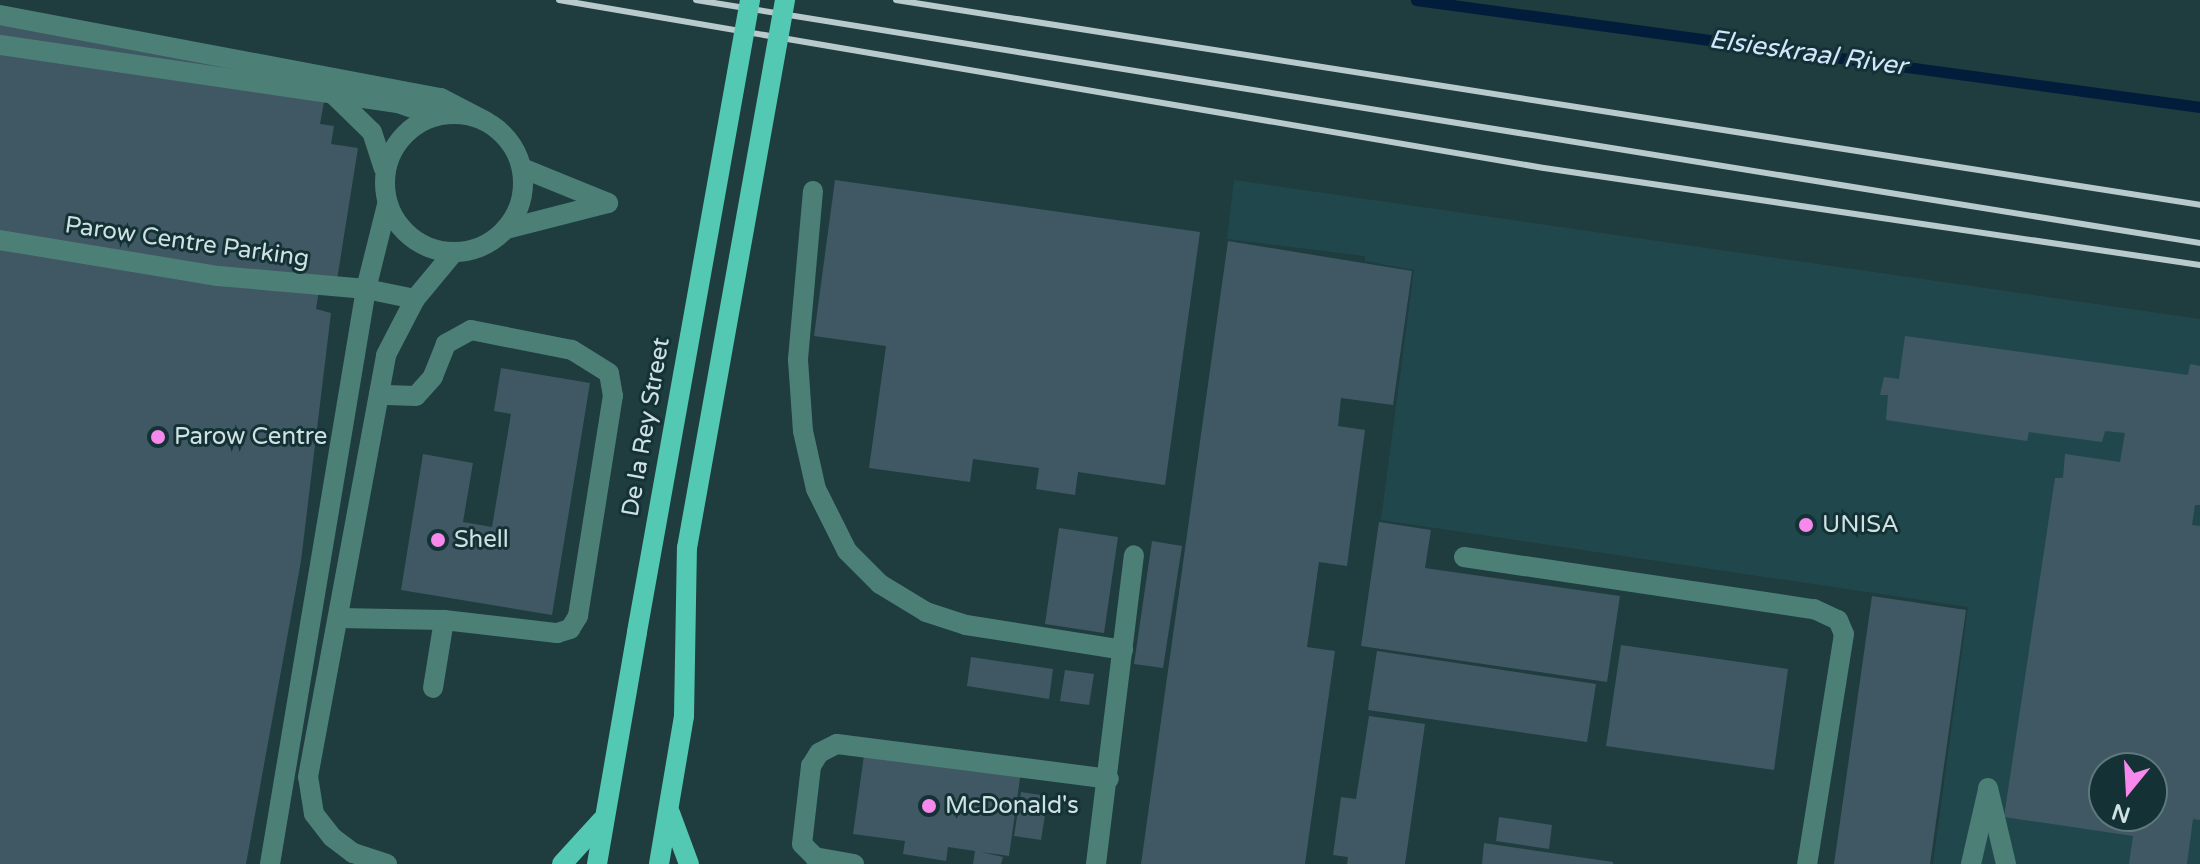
<!DOCTYPE html>
<html>
<head>
<meta charset="utf-8">
<style>
	body { margin:0 }
	#map { position:relative; width:2200px; height:864px; overflow:hidden; background:#1f3c3f; font-family:"Varela Round",sans-serif }
	div>[style] { position:absolute }
	.built>* { inset:0; background:#20484c }
	.stream>* { height:11px; margin:-5.5px; padding:0 5.5px; transform-origin:5.5px; border-radius:5.5px; background:#021c3c }
	.building>* { inset:0; background:#405864 }
	.minor>* { height:20px; margin:-10px; padding:0 10px; transform-origin:10px; border-radius:10px; background:#4c8076 }
	.minor>.ring { margin:-10px; padding:0; box-sizing:content-box; background:none; border:20px solid #4c8076; border-radius:50% }
	.major>* { height:20px; margin:-10px; padding:0 10px; transform-origin:10px; border-radius:10px; background:#53c9b4 }
	.rail>* { height:6px; margin:-3px; padding:0 3px; transform-origin:3px; border-radius:3px; background:#b8cacc }
	.major-bridge>* { height:20px; margin:-10px; padding:0 10px; transform-origin:10px; border-radius:10px; background:#53c9b4 }
	.dots>* { width:22px; height:22px; translate:-50% -50%; box-sizing:border-box; border:4px solid #143235; border-radius:50% }
	span { translate:-50% -50%; white-space:nowrap; text-align:center; line-height:1.15; -webkit-text-stroke:6px #143235; paint-order:stroke }
	.street-label { font-size:24px; color:#d0e1e3 }
	.poi-label { font-size:24px; color:#d0e1e3 }
	.left { translate:0 -50%; text-align:left }
	.water-label { font-size:26px; color:#d3e6ff; font-style:italic }
	.north { position:absolute; left:2088px; top:752px; width:80px; height:80px; box-sizing:border-box; background:#143235; border:2px solid #5f787b; border-radius:50%; rotate:198deg; font-size:22px; font-weight:700; line-height:32px; text-align:center; color:#d0e1e3 }
	.north::after { content:''; display:block; margin:auto; width:28px; height:36px; background:#f788ec; clip-path:polygon(50% 0,100% 100%,50% 72%,0 100%) }
</style>
</head>
<body>
<div id="map">
	<div class="built">
		<i style="clip-path:polygon(evenodd,1234px 180px,2200px 319px,2200px 864px,1933px 864px,1968px 607px,1381px 520px,1414px 270px,1365px 261px,1365px 256px,1227px 239px,1234px 180px,2104px 768px,2152px 768px,2152px 816px,2104px 816px,2104px 768px)"></i>
	</div>
	<div class="stream">
		<i style="left:1416px;top:0;width:791px;rotate:7.77deg"></i>
	</div>
	<div class="building">
		<i style="clip-path:polygon(0 25px,328px 80px,320px 124px,334px 126px,331px 144px,358px 148px,337px 280px,321px 278px,316px 309px,331px 313px,301px 561px,246px 864px,0 864px)"></i>
		<i style="clip-path:polygon(835px 180px,1200px 232px,1165px 485px,1078px 472px,1075px 495px,1036px 489px,1039px 468px,973px 459px,970px 482px,869px 468px,886px 346px,814px 336px)"></i>
		<i style="clip-path:polygon(1228px 241px,1412px 271px,1393px 405px,1341px 398px,1338px 426px,1365px 430px,1347px 566px,1319px 562px,1307px 647px,1335px 651px,1305px 864px,1141px 864px)"></i>
		<i style="clip-path:polygon(evenodd,1905px 336px,2188px 375px,2190px 364px,2200px 366px,2200px 505px,2195px 505px,2192px 525px,2200px 526px,2200px 820px,2193px 819px,2187px 864px,2129px 864px,2133px 836px,2004px 817px,2055px 478px,2063px 478px,2065px 454px,2120px 462px,2125px 433px,2105px 431px,2102px 442px,2029px 432px,2027px 441px,1886px 420px,1888px 395px,1880px 395px,1884px 377px,1899px 379px,1905px 336px,2104px 768px,2152px 768px,2152px 816px,2104px 816px,2104px 768px)"></i>
		<i style="clip-path:polygon(501px 368px,590px 383px,552px 615px,401px 590px,423px 454px,473px 463px,463px 522px,492px 527px,511px 414px,494px 411px)"></i>
		<i style="clip-path:polygon(1379px 522px,1431px 530px,1425px 568px,1620px 596px,1607px 682px,1361px 646px)"></i>
		<i style="clip-path:polygon(1059px 528px,1118px 537px,1104px 633px,1045px 624px)"></i>
		<i style="clip-path:polygon(1152px 541px,1182px 546px,1163px 668px,1134px 664px)"></i>
		<i style="clip-path:polygon(1872px 596px,1966px 610px,1930px 864px,1834px 864px)"></i>
		<i style="clip-path:polygon(1621px 645px,1788px 669px,1774px 770px,1606px 746px)"></i>
		<i style="clip-path:polygon(1377px 651px,1596px 684px,1587px 742px,1368px 710px)"></i>
		<i style="clip-path:polygon(971px 657px,1053px 669px,1049px 699px,967px 686px)"></i>
		<i style="clip-path:polygon(1065px 670px,1094px 674px,1089px 705px,1060px 701px)"></i>
		<i style="clip-path:polygon(1369px 716px,1425px 724px,1405px 864px,1347px 864px,1348px 857px,1333px 855px,1341px 797px,1356px 799px)"></i>
		<i style="clip-path:polygon(865px 748px,1021px 771px,1009px 856px,981px 852px,1003px 857px,1001px 864px,973px 864px,975px 851px,948px 847px,946px 861px,903px 854px,905px 841px,853px 834px)"></i>
		<i style="clip-path:polygon(1021px 792px,1048px 796px,1041px 840px,1014px 836px)"></i>
		<i style="clip-path:polygon(1499px 817px,1552px 825px,1549px 849px,1496px 841px)"></i>
		<i style="clip-path:polygon(1484px 843px,1613px 862px,1613px 864px,1482px 864px)"></i>
	</div>
	<div class="minor">
		<i style="left:0;top:15px;width:449px;rotate:10.7deg"></i>
		<i style="left:441px;top:98px;width:50px;rotate:27.6deg"></i>
		<i style="left:0;top:45px;width:402px;rotate:8.3deg"></i>
		<i style="left:398px;top:103px;width:40px;rotate:18.9deg"></i>
		<i style="left:331px;top:92px;width:57px;rotate:44.3deg"></i>
		<i style="left:372px;top:132px;width:38px;rotate:72deg"></i>
		<i class="ring" style="left:385px;top:114px;width:118px;height:118px"></i>
		<i style="left:522px;top:168px;width:93px;rotate:22.1deg"></i>
		<i style="left:813px;top:191px;width:170px;rotate:95.1deg"></i>
		<i style="left:798px;top:360px;width:71px;rotate:86deg"></i>
		<i style="left:803px;top:431px;width:59px;rotate:77.4deg"></i>
		<i style="left:816px;top:489px;width:69px;rotate:63.4deg"></i>
		<i style="left:847px;top:551px;width:47px;rotate:45deg"></i>
		<i style="left:880px;top:584px;width:54px;rotate:31.3deg"></i>
		<i style="left:926px;top:612px;width:42px;rotate:18deg"></i>
		<i style="left:966px;top:625px;width:159px;rotate:9deg"></i>
		<i style="left:506px;top:229px;width:105px;rotate:-14.3deg"></i>
		<i style="left:0;top:240px;width:221px;rotate:9.4deg"></i>
		<i style="left:218px;top:276px;width:149px;rotate:5deg"></i>
		<i style="left:366px;top:289px;width:50px;rotate:11.5deg"></i>
		<i style="left:1464px;top:557px;width:354px;rotate:8.5deg"></i>
		<i style="left:1814px;top:609px;width:26px;rotate:25deg"></i>
		<i style="left:1838px;top:620px;width:15px;rotate:67deg"></i>
		<i style="left:1844px;top:634px;width:233px;rotate:99.1deg"></i>
		<i style="left:339px;top:618px;width:105px;rotate:1.1deg"></i>
		<i style="left:444px;top:620px;width:114px;rotate:6.6deg"></i>
		<i style="left:557px;top:633px;width:14px;rotate:-17deg"></i>
		<i style="left:570px;top:629px;width:15px;rotate:-58deg"></i>
		<i style="left:578px;top:616px;width:223px;rotate:-81deg"></i>
		<i style="left:613px;top:396px;width:23px;rotate:-100deg"></i>
		<i style="left:609px;top:373px;width:44px;rotate:-148.1deg"></i>
		<i style="left:572px;top:350px;width:103px;rotate:-168.8deg"></i>
		<i style="left:471px;top:330px;width:29px;rotate:151deg"></i>
		<i style="left:446px;top:344px;width:35px;rotate:112deg"></i>
		<i style="left:433px;top:377px;width:25px;rotate:132deg"></i>
		<i style="left:416px;top:396px;width:37px;rotate:-178deg"></i>
		<i style="left:433px;top:688px;width:69px;rotate:-80.8deg"></i>
		<i style="left:1988px;top:788px;width:78px;rotate:76.7deg"></i>
		<i style="left:270px;top:864px;width:583px;rotate:-80.52deg"></i>
		<i style="left:366px;top:289px;width:87px;rotate:-76deg"></i>
		<i style="left:387px;top:864px;width:36px;rotate:-162deg"></i>
		<i style="left:353px;top:853px;width:26px;rotate:-143deg"></i>
		<i style="left:332px;top:837px;width:29px;rotate:-128deg"></i>
		<i style="left:314px;top:814px;width:37px;rotate:-99deg"></i>
		<i style="left:308px;top:777px;width:429px;rotate:-79.5deg"></i>
		<i style="left:386px;top:355px;width:63px;rotate:-62.6deg"></i>
		<i style="left:415px;top:299px;width:61px;rotate:-50.3deg"></i>
		<i style="left:854px;top:864px;width:40px;rotate:-170deg"></i>
		<i style="left:815px;top:857px;width:18px;rotate:-135deg"></i>
		<i style="left:802px;top:844px;width:79px;rotate:-83.4deg"></i>
		<i style="left:811px;top:766px;width:15px;rotate:-58deg"></i>
		<i style="left:819px;top:753px;width:20px;rotate:-27deg"></i>
		<i style="left:837px;top:744px;width:274px;rotate:7.3deg"></i>
		<i style="left:1096px;top:864px;width:311px;rotate:-83deg"></i>
		<i style="left:1971px;top:864px;width:76px;rotate:-77.1deg"></i>
	</div>
	<div class="major">
		<i style="left:670px;top:813px;width:54px;rotate:69.6deg"></i>
		<i style="left:562px;top:864px;width:59px;rotate:-47.7deg"></i>
		<i style="left:597px;top:864px;width:235px;rotate:-80.2deg"></i>
		<i style="left:659px;top:864px;width:150px;rotate:-80.4deg"></i>
		<i style="left:684px;top:716px;width:168px;rotate:-89deg"></i>
	</div>
	<div class="rail">
		<i style="left:559px;top:0;width:999px;rotate:9.68deg"></i>
		<i style="left:1544px;top:168px;width:663px;rotate:8.41deg"></i>
		<i style="left:696px;top:0;width:1524px;rotate:9.18deg"></i>
		<i style="left:896px;top:0;width:1320px;rotate:8.93deg"></i>
	</div>
	<div class="major-bridge">
		<i style="left:687px;top:548px;width:557px;rotate:-79.86deg"></i>
		<i style="left:637px;top:632px;width:642px;rotate:-79.86deg"></i>
	</div>
	<div class="dots">
		<i style="left:158px;top:437px;background:#f788ec"></i>
		<i style="left:1806px;top:525px;background:#f788ec"></i>
		<i style="left:438px;top:540px;background:#f788ec"></i>
		<i style="left:929px;top:806px;background:#f788ec"></i>
	</div>
	<div class="street-label">
		<span style="left:187px;top:242px;rotate:8deg">Parow Centre Parking</span>
		<span style="left:646px;top:427px;rotate:-80deg">De la Rey Street</span>
	</div>
	<div class="poi-label">
		<span class="left" style="left:174px;top:437px">Parow Centre</span>
		<span class="left" style="left:1822px;top:525px">UNISA</span>
		<span class="left" style="left:454px;top:540px">Shell</span>
		<span class="left" style="left:945px;top:806px">McDonald's</span>
	</div>
	<div class="water-label">
		<span style="left:1808px;top:53px;rotate:8deg">Elsieskraal River</span>
	</div>
	<div class="north">N</div>
</div>
</body>
</html>
